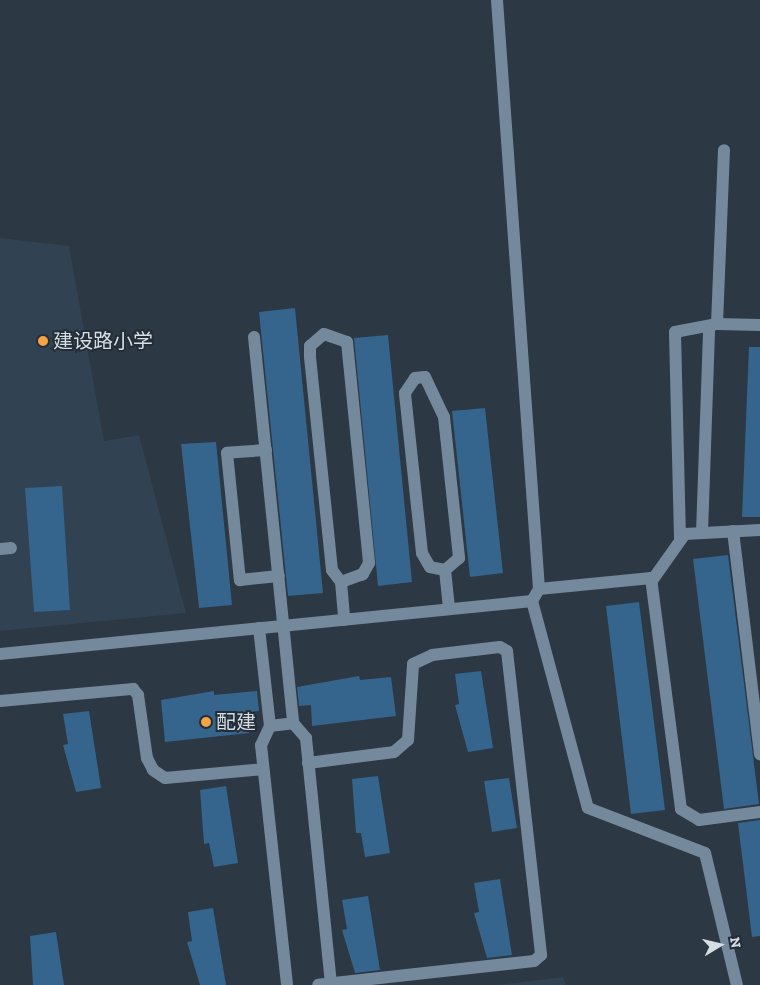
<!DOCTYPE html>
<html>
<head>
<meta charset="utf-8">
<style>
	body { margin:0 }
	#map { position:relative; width:760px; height:985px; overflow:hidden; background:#2c3843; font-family:"Zilla Slab","Noto Sans SC",serif }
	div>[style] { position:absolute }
	.built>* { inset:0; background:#314252 }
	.building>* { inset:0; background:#35648d }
	.minor>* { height:12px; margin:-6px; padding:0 6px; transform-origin:6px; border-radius:6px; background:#74899c }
	.dots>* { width:14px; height:14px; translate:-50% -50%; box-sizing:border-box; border:2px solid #232e38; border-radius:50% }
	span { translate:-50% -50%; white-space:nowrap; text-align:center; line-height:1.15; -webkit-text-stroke:4px #232e38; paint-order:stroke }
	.poi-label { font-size:20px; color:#d6dde4 }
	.left { translate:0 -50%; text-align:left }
	.north { position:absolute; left:695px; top:920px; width:50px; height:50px; -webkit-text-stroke:4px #232e38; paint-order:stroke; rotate:81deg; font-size:14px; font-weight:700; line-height:20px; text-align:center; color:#d6dde4 }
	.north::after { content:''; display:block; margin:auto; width:18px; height:22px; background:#d6dde4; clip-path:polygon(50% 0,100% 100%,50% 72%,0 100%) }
</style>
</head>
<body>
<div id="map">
	<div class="built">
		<i style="clip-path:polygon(0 238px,69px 246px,104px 441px,139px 435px,186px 613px,0 631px)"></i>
		<i style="clip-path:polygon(563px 977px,566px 985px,498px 985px)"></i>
	</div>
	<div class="building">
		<i style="clip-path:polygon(295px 308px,323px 593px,288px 596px,259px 312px)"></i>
		<i style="clip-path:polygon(388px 335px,412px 582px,378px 586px,354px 338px)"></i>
		<i style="clip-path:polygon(749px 347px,760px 347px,760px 517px,742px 517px)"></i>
		<i style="clip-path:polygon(485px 408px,503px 573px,470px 577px,452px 411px)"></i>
		<i style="clip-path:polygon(216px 442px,232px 605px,199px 608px,181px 444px)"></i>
		<i style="clip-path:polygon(62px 486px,70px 610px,34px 612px,25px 488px)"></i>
		<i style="clip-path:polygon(728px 555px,759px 804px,724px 809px,693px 559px)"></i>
		<i style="clip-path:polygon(639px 602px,665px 810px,631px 814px,606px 606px)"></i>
		<i style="clip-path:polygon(481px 671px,493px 748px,468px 752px,455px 705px,459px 704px,455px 674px)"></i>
		<i style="clip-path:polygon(359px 676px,360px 680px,391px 677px,396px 716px,312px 726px,311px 705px,299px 706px,297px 687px)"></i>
		<i style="clip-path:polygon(214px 691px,214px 695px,257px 691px,259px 711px,248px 712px,249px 733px,165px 742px,161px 700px)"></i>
		<i style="clip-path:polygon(89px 711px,101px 788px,76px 792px,63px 745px,68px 744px,63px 714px)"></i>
		<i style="clip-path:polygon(378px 776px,390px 853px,365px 857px,361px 833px,356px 833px,352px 779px)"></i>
		<i style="clip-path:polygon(509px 778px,517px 828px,492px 832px,484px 781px)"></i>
		<i style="clip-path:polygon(226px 786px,238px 863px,214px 867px,209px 843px,204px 844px,200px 790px)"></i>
		<i style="clip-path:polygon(760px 820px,760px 936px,752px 937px,738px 823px)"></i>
		<i style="clip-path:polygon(500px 879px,512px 955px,487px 958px,474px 913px,479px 912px,474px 883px)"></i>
		<i style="clip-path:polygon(368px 896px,380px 970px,355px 973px,342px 930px,347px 929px,342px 900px)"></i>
		<i style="clip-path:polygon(213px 908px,226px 985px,200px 985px,187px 942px,192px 941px,188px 912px)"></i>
		<i style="clip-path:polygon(56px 932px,64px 985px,33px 985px,30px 936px)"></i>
	</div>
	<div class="minor">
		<i style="left:497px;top:0;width:590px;rotate:85.92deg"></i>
		<i style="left:539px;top:589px;width:14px;rotate:120deg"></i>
		<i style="left:532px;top:601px;width:214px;rotate:74.9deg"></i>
		<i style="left:588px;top:808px;width:125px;rotate:21deg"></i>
		<i style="left:705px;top:853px;width:136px;rotate:76.4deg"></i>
		<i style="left:717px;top:324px;width:174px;rotate:-87.7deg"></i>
		<i style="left:254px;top:337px;width:388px;rotate:84.2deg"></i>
		<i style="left:293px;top:723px;width:20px;rotate:49deg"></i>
		<i style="left:306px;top:738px;width:246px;rotate:84.2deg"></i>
		<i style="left:266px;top:450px;width:39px;rotate:176deg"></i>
		<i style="left:227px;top:453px;width:128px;rotate:84.2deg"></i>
		<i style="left:240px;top:580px;width:39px;rotate:-6deg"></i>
		<i style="left:733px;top:531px;width:225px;rotate:83.1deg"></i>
		<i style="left:702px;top:533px;width:205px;rotate:-88deg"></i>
		<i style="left:680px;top:538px;width:206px;rotate:-91.4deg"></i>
		<i style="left:675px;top:332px;width:43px;rotate:-10.8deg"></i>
		<i style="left:717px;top:324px;width:43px;rotate:1.3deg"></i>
		<i style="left:0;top:549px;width:11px;rotate:-5deg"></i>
		<i style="left:445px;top:570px;width:15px;rotate:-169deg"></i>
		<i style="left:430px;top:567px;width:16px;rotate:-120deg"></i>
		<i style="left:422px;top:553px;width:161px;rotate:-96.1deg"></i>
		<i style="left:405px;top:393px;width:18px;rotate:-56deg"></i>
		<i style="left:415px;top:378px;width:10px;rotate:-6deg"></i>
		<i style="left:425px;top:377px;width:44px;rotate:64.6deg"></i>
		<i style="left:444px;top:417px;width:142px;rotate:83.9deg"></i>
		<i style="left:459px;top:558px;width:18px;rotate:139deg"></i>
		<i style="left:445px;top:570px;width:39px;rotate:84deg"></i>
		<i style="left:341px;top:582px;width:15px;rotate:-127deg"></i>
		<i style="left:332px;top:570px;width:214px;rotate:-95.9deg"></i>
		<i style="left:310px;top:357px;width:11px;rotate:-90deg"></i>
		<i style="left:310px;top:346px;width:18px;rotate:-41deg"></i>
		<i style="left:324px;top:334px;width:24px;rotate:19deg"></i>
		<i style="left:347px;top:342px;width:222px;rotate:84.3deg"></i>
		<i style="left:369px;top:563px;width:13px;rotate:119deg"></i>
		<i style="left:363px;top:574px;width:23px;rotate:160deg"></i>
		<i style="left:341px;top:582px;width:38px;rotate:85deg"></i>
		<i style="left:651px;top:582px;width:59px;rotate:-54.7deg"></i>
		<i style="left:685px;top:534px;width:75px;rotate:-3.1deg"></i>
		<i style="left:539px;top:589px;width:113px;rotate:-5.6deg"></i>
		<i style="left:651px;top:578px;width:233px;rotate:82.6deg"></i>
		<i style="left:681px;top:809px;width:21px;rotate:31deg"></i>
		<i style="left:699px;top:820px;width:62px;rotate:-7.5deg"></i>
		<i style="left:259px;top:628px;width:99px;rotate:83.6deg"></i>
		<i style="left:270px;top:726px;width:21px;rotate:115deg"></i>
		<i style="left:261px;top:745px;width:241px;rotate:83.8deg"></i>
		<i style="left:0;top:654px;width:535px;rotate:-5.69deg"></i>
		<i style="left:0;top:701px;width:134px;rotate:-5.2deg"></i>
		<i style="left:133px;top:689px;width:8px;rotate:50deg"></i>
		<i style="left:138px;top:695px;width:64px;rotate:81.9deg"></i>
		<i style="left:147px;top:758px;width:13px;rotate:63deg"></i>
		<i style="left:153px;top:770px;width:14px;rotate:34deg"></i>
		<i style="left:165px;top:778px;width:98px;rotate:-5.2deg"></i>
		<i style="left:270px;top:726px;width:23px;rotate:-7deg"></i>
		<i style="left:308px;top:763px;width:87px;rotate:-7.3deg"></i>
		<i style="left:394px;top:752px;width:18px;rotate:-41deg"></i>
		<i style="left:408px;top:740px;width:76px;rotate:-86.2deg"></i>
		<i style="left:413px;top:664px;width:21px;rotate:-25deg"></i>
		<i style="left:432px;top:655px;width:68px;rotate:-6.7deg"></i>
		<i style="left:500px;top:647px;width:8px;rotate:30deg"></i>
		<i style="left:507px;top:651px;width:306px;rotate:83.6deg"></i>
		<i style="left:541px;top:955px;width:9px;rotate:139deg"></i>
		<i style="left:534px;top:961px;width:217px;rotate:173.7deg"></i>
	</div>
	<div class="dots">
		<i style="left:43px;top:341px;background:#f4a444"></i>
		<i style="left:206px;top:722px;background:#f4a444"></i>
	</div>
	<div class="poi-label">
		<span class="left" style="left:53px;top:341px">建设路小学</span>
		<span class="left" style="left:216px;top:722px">配建</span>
	</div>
	<div class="north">N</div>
</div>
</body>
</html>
